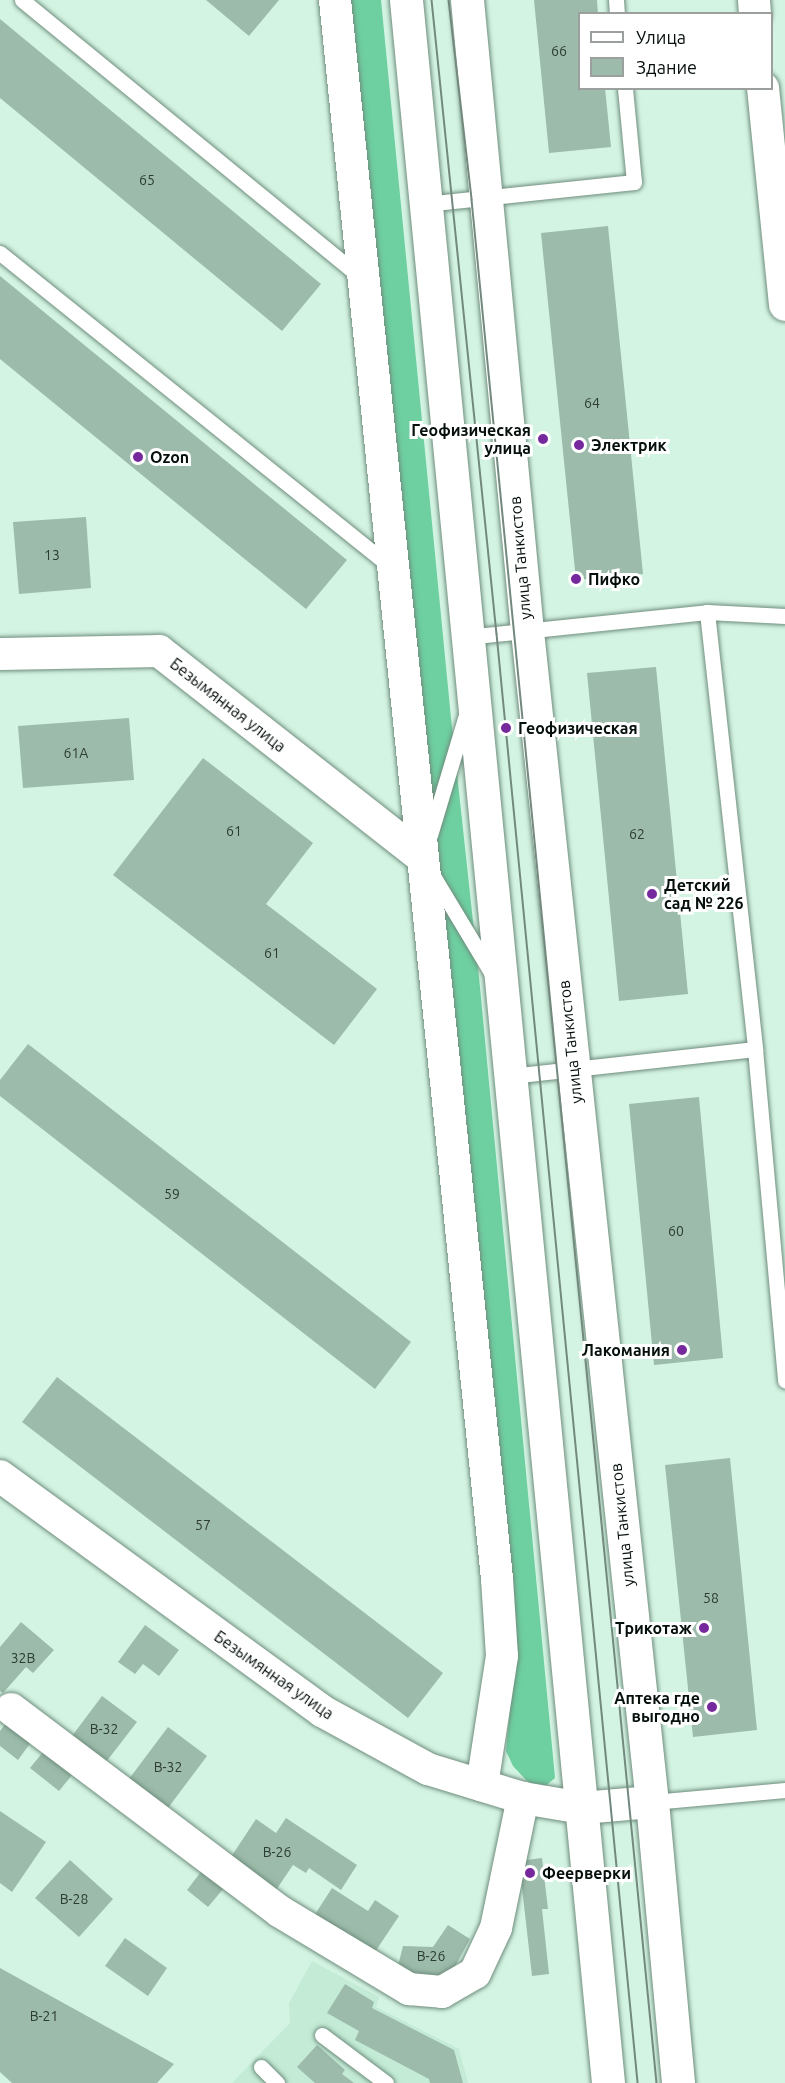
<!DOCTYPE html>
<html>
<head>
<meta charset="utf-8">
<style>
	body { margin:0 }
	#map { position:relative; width:785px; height:2083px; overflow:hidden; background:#d4f4e3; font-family:Ubuntu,sans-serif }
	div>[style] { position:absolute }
	.built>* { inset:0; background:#c3ebd6 }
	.forest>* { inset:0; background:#6ecfa1 }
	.building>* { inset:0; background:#9cbbaa }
	.roads { filter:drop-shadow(0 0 2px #6f8d7d) drop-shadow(0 0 2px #6f8d7d) }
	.lane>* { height:15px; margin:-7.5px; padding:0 7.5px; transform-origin:7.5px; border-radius:7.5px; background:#fff }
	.street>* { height:32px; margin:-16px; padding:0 16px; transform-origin:16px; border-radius:16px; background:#fff }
	.secondary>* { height:33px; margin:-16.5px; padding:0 16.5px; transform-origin:16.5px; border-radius:16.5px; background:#fff }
	.tram>* { height:1.5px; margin:-0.75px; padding:0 0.75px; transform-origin:0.75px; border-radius:0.75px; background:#73897e }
	.dots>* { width:16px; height:16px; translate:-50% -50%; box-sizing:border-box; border:3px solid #fff; border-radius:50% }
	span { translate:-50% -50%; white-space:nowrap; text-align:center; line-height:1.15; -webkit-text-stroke:6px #fff; paint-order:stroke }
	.number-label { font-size:14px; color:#2c3b33 }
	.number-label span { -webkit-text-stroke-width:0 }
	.poi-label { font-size:16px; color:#06100b; font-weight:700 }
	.right { translate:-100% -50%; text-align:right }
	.left { translate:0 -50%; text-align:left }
	.street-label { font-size:16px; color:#06100b }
	.legend { position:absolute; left:578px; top:12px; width:195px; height:78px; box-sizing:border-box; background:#fff; border:2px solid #9b9f9d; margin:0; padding:8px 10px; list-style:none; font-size:18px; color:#06100b }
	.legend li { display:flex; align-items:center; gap:12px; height:30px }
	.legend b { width:30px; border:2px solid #9b9f9d }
</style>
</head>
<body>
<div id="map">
	<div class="built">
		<i style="clip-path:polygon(312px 1961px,379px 1997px,376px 2007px,459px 2049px,468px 2083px,232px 2083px,290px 2023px,289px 2003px)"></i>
	</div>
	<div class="forest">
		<i style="clip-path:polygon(349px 0,381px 0,451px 718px,479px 977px,555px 1778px,543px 1788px,527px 1781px,513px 1766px,506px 1751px,515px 1656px)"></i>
	</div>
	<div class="building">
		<i style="clip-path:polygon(206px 0,279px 0,249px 36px)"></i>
		<i style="clip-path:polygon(534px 0,597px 0,598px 14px,580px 14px,580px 88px,605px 88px,611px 147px,549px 153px)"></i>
		<i style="clip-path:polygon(0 19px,321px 284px,282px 331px,0 98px)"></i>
		<i style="clip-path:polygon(608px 226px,643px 574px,576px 580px,541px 233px)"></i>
		<i style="clip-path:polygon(0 276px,347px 560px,306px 609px,0 359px)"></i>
		<i style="clip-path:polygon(86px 517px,91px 588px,19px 594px,13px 522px)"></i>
		<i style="clip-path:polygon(656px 667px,688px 994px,619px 1001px,587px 673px)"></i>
		<i style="clip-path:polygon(129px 718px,134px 780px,23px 788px,18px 726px)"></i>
		<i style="clip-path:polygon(203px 758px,313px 843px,266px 904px,377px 989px,334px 1045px,113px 875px)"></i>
		<i style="clip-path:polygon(28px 1044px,411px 1342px,375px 1389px,0 1096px,0 1080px)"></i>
		<i style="clip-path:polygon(699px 1097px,723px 1358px,654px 1365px,629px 1104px)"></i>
		<i style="clip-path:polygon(57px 1377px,443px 1673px,408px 1718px,22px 1422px)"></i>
		<i style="clip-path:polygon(730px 1458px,757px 1730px,693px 1737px,665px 1465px)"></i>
		<i style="clip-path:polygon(21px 1622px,54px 1650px,33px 1673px,26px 1667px,3px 1693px,0 1691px,0 1647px)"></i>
		<i style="clip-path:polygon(145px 1625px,179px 1650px,159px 1676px,143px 1664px,135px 1674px,118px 1662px)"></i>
		<i style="clip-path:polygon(102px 1696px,137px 1722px,106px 1762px,72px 1736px)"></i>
		<i style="clip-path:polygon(9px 1719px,34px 1738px,18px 1760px,0 1746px,0 1731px)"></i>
		<i style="clip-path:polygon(168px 1727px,207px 1756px,168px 1808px,129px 1779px)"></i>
		<i style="clip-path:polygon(43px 1752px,72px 1775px,59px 1791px,30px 1768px)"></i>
		<i style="clip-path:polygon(0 1811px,46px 1842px,12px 1892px,0 1883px)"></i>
		<i style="clip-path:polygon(286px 1818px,357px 1865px,341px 1890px,309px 1868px,306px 1873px,293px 1865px,274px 1893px,229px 1860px,256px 1819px,276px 1833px)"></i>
		<i style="clip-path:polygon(542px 1858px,548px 1909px,542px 1909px,549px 1974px,532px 1976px,519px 1861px)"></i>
		<i style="clip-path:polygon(70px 1860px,113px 1899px,79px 1937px,35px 1898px)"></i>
		<i style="clip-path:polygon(207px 1864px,229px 1882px,208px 1907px,187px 1890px)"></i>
		<i style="clip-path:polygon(332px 1888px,368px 1911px,375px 1900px,399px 1916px,371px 1958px,312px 1919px)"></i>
		<i style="clip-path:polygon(448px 1925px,470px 1939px,452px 1972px,437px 1977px,409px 1974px,398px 1966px,403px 1946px,433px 1947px)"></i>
		<i style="clip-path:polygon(125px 1938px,167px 1968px,148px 1996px,105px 1966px)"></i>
		<i style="clip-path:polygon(0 1968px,174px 2064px,157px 2083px,12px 2083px,0 2072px)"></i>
		<i style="clip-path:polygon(345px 1984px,374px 2002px,372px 2008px,454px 2050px,463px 2083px,430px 2083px,429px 2079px,355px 2040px,359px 2031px,327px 2013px)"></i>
		<i style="clip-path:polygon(317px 2045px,345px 2070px,342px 2074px,354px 2083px,315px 2083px,297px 2067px)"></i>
	</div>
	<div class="roads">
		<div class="lane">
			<i style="left:22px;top:0;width:438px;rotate:39.3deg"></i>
			<i style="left:616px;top:0;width:14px;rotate:86deg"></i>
			<i style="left:425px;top:204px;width:210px;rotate:-6deg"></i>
			<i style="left:634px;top:182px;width:94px;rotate:-95.5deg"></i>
			<i style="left:0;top:253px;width:501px;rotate:38.77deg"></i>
			<i style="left:707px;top:612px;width:440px;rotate:83.7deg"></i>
			<i style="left:755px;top:1049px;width:333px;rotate:84.8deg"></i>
			<i style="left:466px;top:637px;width:242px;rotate:-5.9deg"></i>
			<i style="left:707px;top:612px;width:78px;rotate:2.9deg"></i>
			<i style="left:430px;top:835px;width:125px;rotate:-73.3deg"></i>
			<i style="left:432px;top:874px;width:117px;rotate:59deg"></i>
			<i style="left:511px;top:1076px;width:245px;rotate:-6.3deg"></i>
			<i style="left:652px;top:1802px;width:134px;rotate:-5.2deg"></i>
			<i style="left:322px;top:2035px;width:80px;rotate:36.9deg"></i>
			<i style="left:261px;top:2067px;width:23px;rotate:45deg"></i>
		</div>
		<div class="street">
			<i style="left:335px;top:0;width:1587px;rotate:84.14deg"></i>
			<i style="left:497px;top:1579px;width:77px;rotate:86.3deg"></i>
			<i style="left:502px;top:1656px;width:131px;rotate:98.8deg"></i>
			<i style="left:754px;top:0;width:14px;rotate:86deg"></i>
			<i style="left:763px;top:88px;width:218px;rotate:84.2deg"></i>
			<i style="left:0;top:654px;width:159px;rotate:-1.1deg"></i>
			<i style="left:159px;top:651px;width:335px;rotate:38.1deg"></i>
			<i style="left:0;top:1476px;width:399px;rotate:36.1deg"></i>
			<i style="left:322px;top:1711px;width:121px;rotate:28.7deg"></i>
			<i style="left:428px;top:1769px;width:99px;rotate:17deg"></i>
			<i style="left:523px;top:1798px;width:60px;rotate:9.6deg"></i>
			<i style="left:582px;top:1808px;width:70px;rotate:-4.9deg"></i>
			<i style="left:11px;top:1709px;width:336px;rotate:37deg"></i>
			<i style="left:279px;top:1911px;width:152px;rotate:31deg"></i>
			<i style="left:409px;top:1989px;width:33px;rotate:5deg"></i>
			<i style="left:442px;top:1992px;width:38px;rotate:-30deg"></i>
			<i style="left:475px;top:1973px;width:50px;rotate:-65deg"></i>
			<i style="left:496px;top:1928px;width:133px;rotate:-78.3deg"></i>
		</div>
		<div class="secondary">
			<i style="left:406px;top:0;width:2093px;rotate:84.46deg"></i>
			<i style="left:467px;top:0;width:634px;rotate:84.57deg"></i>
			<i style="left:527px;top:631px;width:1178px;rotate:83.91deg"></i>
			<i style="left:652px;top:1802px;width:282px;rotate:84.7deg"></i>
		</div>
	</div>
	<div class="tram">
		<i style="left:432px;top:0;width:637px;rotate:84.15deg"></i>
		<i style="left:497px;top:634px;width:1456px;rotate:84.44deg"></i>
		<i style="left:449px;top:0;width:201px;rotate:83.4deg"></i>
		<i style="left:472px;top:200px;width:1892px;rotate:84.39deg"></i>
	</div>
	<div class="dots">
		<i style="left:543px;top:439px;background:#76299c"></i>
		<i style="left:579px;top:445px;background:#76299c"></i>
		<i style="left:138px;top:457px;background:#76299c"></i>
		<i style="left:576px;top:579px;background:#76299c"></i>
		<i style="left:506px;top:728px;background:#76299c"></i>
		<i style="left:652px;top:894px;background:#76299c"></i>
		<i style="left:682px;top:1350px;background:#76299c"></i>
		<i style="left:704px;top:1628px;background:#76299c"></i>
		<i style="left:712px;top:1707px;background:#76299c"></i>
		<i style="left:530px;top:1873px;background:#76299c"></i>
	</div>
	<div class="number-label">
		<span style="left:559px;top:51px">66</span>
		<span style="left:147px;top:180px">65</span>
		<span style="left:592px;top:403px">64</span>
		<span style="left:52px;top:555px">13</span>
		<span style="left:76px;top:753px">61А</span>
		<span style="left:234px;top:831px">61</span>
		<span style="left:637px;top:834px">62</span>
		<span style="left:272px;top:953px">61</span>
		<span style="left:172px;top:1194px">59</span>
		<span style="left:676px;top:1231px">60</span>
		<span style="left:203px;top:1525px">57</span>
		<span style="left:711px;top:1598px">58</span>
		<span style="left:23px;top:1658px">32В</span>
		<span style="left:104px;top:1729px">В-32</span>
		<span style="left:168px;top:1767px">В-32</span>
		<span style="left:277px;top:1852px">В-26</span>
		<span style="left:74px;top:1899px">В-28</span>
		<span style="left:431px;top:1956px">В-26</span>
		<span style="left:44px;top:2016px">В-21</span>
	</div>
	<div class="poi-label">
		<span class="right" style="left:531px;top:439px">Геофизическая<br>улица</span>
		<span class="left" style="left:591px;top:445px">Электрик</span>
		<span class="left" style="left:150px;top:457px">Ozon</span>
		<span class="left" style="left:588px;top:579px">Пифко</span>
		<span class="left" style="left:518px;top:728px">Геофизическая</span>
		<span class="left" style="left:664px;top:894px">Детский<br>сад № 226</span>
		<span class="right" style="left:670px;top:1350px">Лакомания</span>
		<span class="right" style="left:692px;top:1628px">Трикотаж</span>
		<span class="right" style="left:700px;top:1707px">Аптека где<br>выгодно</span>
		<span class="left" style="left:542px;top:1873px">Феерверки</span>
	</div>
	<div class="street-label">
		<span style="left:520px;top:558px;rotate:-95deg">улица Танкистов</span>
		<span style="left:228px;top:705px;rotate:38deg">Безымянная улица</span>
		<span style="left:570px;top:1042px;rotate:-96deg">улица Танкистов</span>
		<span style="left:622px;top:1525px;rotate:-96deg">улица Танкистов</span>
		<span style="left:274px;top:1675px;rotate:35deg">Безымянная улица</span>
	</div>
	<ul class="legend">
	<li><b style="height:8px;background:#fff"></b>Улица</li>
	<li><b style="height:16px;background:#9cbbaa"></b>Здание</li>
	</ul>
</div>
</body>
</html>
